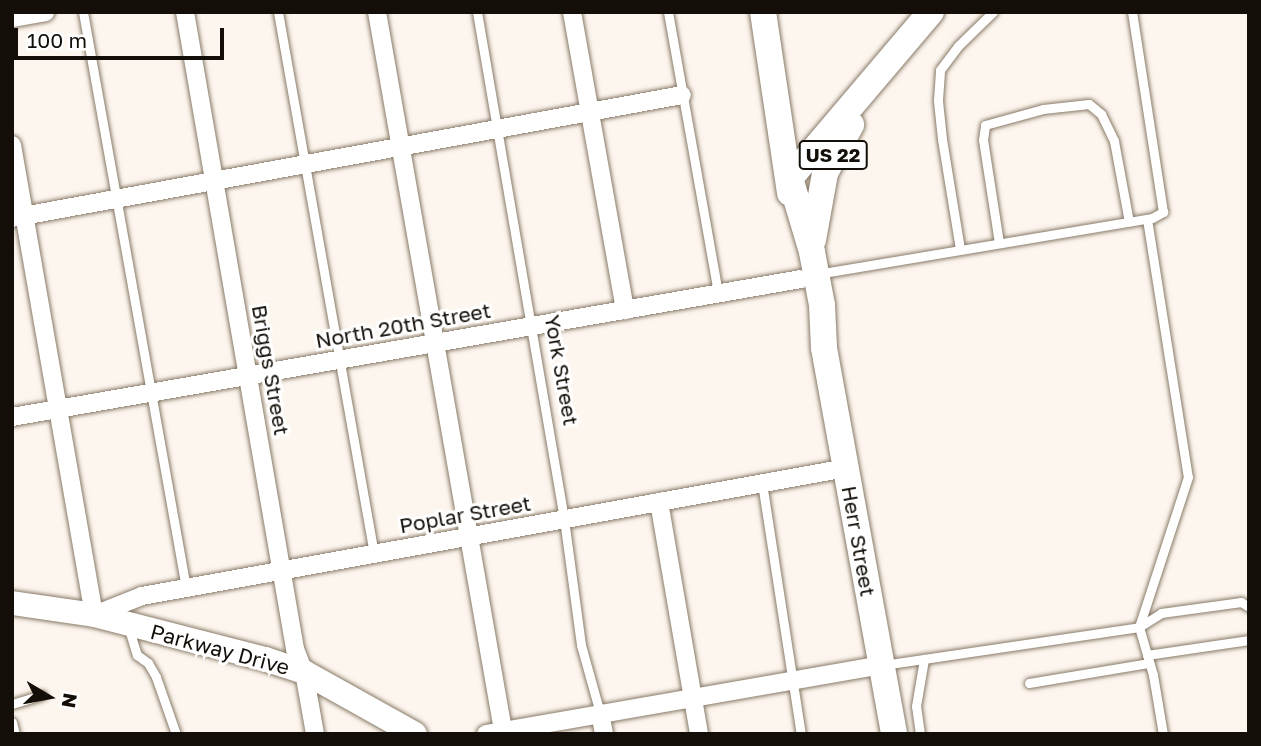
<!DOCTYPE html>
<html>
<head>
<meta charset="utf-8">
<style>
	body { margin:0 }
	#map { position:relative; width:1261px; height:746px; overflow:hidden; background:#fdf6ee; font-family:"Golos Text",sans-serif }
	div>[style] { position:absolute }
	.roads { filter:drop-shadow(0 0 2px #887a67) drop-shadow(0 0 2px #887a67) }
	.lane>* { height:9px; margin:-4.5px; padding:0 4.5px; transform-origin:4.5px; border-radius:4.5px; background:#fff }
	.street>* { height:18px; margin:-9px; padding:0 9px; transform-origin:9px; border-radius:9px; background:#fff }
	.secondary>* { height:24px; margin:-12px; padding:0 12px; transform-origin:12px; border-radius:12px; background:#fff }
	.primary>* { height:26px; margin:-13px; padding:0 13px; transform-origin:13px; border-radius:13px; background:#fff }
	span { translate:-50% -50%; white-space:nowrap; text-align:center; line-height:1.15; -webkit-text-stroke:6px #fff; paint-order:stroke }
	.shield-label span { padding:2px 5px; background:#fff; border:2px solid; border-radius:5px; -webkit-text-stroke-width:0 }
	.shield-label { font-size:19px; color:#140e08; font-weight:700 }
	.street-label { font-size:21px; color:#140e08 }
	.frame { position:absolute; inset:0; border:14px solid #140e08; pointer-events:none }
	.north { position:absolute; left:14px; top:662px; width:70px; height:70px; -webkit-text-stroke:5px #fff; paint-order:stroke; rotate:100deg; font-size:19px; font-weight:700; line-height:28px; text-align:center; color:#140e08 }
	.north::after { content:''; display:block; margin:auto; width:24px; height:32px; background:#140e08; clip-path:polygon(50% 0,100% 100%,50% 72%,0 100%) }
	.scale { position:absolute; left:14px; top:28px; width:210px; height:32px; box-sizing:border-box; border:4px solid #140e08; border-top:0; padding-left:9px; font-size:21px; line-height:24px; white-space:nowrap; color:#140e08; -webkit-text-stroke:5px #fff; paint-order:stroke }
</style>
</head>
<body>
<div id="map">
	<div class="roads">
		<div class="lane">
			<i style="left:83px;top:12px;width:585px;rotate:79.86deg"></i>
			<i style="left:278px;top:12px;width:550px;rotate:79.96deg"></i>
			<i style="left:477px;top:12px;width:514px;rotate:80.26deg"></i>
			<i style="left:564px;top:519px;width:127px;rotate:82.3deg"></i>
			<i style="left:581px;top:645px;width:71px;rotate:74.4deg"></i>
			<i style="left:668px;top:12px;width:286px;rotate:79.9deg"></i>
			<i style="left:1147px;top:219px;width:261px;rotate:81deg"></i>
			<i style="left:1188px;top:477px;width:158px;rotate:108.1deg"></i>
			<i style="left:1139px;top:627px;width:50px;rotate:73.7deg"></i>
			<i style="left:1153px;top:675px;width:60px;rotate:80.4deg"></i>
			<i style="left:999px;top:243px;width:104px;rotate:-98.8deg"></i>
			<i style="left:983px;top:140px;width:15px;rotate:-82deg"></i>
			<i style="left:985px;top:125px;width:60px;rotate:-15.4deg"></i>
			<i style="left:1043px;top:109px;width:46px;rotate:-6.2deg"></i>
			<i style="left:1089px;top:104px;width:16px;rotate:40deg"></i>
			<i style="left:1101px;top:114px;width:30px;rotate:64deg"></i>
			<i style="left:1114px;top:141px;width:82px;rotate:79.5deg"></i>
			<i style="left:960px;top:249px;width:111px;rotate:-99.3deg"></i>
			<i style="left:942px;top:139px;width:39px;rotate:-96deg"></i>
			<i style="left:938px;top:100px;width:30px;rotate:-86deg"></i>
			<i style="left:940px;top:70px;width:30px;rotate:-53deg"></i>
			<i style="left:958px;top:46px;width:49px;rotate:-44.2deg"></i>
			<i style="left:817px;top:274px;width:340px;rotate:-9.5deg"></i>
			<i style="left:1152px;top:218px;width:13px;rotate:-29deg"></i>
			<i style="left:1163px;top:212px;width:202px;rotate:-98.8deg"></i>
			<i style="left:762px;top:483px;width:254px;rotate:81.2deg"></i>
			<i style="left:128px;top:626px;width:30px;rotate:73deg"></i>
			<i style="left:137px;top:655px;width:14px;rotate:36deg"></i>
			<i style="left:148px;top:663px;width:16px;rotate:60deg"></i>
			<i style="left:156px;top:677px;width:60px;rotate:70.7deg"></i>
			<i style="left:1147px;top:655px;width:103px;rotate:-8.4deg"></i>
			<i style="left:883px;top:665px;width:259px;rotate:-8.4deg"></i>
			<i style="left:1139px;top:627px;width:26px;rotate:-32deg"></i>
			<i style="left:1161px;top:613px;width:81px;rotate:-7.8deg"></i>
			<i style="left:1241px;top:602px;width:9px;rotate:32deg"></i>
			<i style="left:1029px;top:683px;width:122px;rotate:-9.5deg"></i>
			<i style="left:12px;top:704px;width:31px;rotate:-17deg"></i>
			<i style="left:12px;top:722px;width:12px;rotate:76deg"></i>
			<i style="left:920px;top:734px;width:28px;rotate:-98deg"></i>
			<i style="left:916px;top:706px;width:48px;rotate:-80.3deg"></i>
		</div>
		<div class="street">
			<i style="left:185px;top:12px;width:646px;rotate:80.2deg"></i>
			<i style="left:295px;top:649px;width:25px;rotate:69deg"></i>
			<i style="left:304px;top:672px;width:63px;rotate:79.9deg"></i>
			<i style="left:377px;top:12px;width:729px;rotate:80.05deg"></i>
			<i style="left:572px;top:12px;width:303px;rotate:79.9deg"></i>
			<i style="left:12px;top:18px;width:34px;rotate:-10deg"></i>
			<i style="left:12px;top:145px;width:477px;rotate:80.1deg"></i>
			<i style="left:94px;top:615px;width:52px;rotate:-21.6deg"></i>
			<i style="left:142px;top:596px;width:716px;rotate:-10.3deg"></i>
			<i style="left:12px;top:218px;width:681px;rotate:-10.4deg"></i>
			<i style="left:12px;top:417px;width:801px;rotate:-9.92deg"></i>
			<i style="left:659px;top:502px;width:235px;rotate:80.2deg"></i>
			<i style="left:600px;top:713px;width:21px;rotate:79deg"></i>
			<i style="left:486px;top:734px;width:401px;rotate:-9.9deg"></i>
		</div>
		<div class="secondary">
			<i style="left:12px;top:603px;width:83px;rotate:8.3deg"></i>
			<i style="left:94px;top:615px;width:177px;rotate:14.4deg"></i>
			<i style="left:265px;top:659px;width:41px;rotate:18.4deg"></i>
			<i style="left:304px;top:672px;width:127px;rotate:29.2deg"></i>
		</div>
		<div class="primary">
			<i style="left:763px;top:12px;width:183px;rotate:81.5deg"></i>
			<i style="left:790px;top:178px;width:77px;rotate:73.4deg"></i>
			<i style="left:812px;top:252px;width:54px;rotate:79.3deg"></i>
			<i style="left:822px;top:305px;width:43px;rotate:87.3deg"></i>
			<i style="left:824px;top:348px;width:392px;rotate:79.7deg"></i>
			<i style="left:790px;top:178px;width:218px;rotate:-49.7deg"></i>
			<i style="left:813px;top:240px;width:68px;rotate:-79.8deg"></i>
			<i style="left:825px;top:173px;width:55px;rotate:-61.6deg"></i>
		</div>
	</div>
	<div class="shield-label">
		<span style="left:833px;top:155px">US 22</span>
	</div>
	<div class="street-label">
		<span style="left:403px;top:325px;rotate:-10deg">North 20th Street</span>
		<span style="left:271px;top:370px;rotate:80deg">Briggs Street</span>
		<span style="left:562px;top:370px;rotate:80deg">York Street</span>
		<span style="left:465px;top:514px;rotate:-10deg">Poplar Street</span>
		<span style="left:859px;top:541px;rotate:80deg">Herr Street</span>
		<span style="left:220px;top:649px;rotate:15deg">Parkway Drive</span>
	</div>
	<div class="frame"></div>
	<div class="north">N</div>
	<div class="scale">100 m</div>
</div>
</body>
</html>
